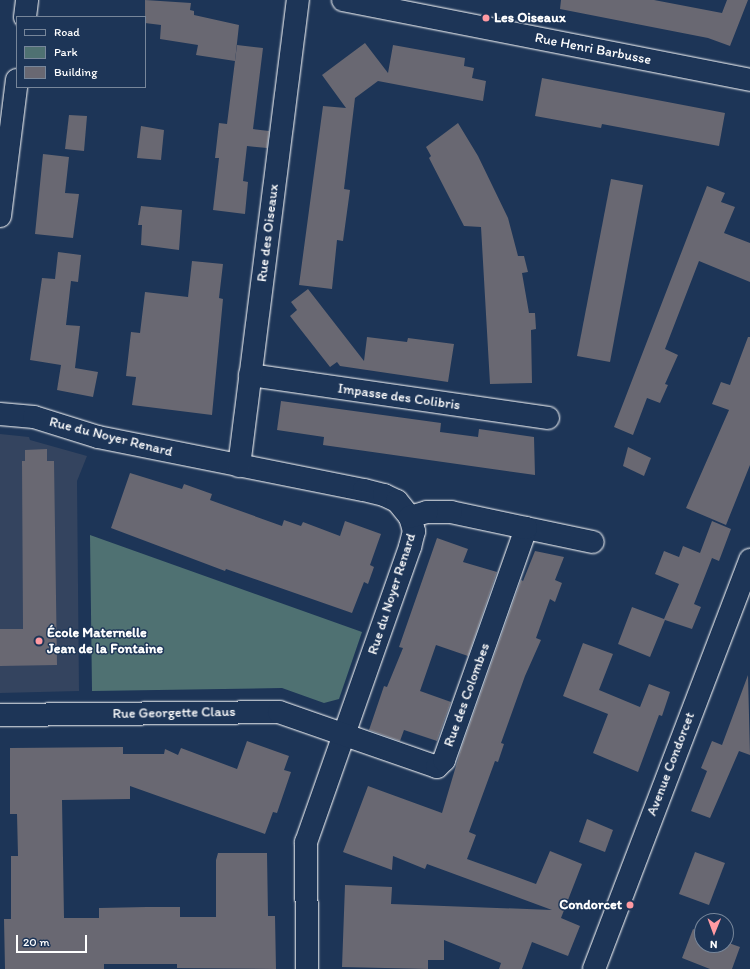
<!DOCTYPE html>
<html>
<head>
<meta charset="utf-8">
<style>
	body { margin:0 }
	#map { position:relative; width:750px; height:969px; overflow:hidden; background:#1d3557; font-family:Itim,sans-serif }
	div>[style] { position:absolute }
	.built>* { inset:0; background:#34445f }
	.green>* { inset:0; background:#4f7172 }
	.building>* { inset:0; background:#696872 }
	.roads { filter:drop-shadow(0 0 1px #fff) drop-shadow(0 0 1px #fff) }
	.street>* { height:22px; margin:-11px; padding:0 11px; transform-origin:11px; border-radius:11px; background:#1d3557 }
	.dots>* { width:11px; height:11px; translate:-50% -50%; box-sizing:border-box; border:2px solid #1d3557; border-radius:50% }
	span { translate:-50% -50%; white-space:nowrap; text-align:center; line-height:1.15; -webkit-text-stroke:3px #1d3557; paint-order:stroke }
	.poi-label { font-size:14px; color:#fff; font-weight:700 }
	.left { translate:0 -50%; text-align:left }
	.right { translate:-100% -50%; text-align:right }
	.street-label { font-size:14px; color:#fff }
	.legend { position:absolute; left:16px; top:16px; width:130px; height:72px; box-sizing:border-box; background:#1d3557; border:1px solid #77869a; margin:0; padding:5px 7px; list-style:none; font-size:12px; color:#fff }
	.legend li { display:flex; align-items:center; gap:8px; height:20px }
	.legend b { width:20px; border:1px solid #77869a }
	.north { position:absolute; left:694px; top:913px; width:40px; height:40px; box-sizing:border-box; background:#1d3557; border:1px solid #77869a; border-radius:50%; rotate:181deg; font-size:11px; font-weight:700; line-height:16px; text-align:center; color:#fff }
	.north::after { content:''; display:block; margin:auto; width:14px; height:18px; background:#ff9aa2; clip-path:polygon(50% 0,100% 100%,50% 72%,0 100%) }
	.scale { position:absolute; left:16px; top:935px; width:71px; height:18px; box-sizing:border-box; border:2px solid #fff; border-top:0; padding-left:5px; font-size:12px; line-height:14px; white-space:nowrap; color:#fff; -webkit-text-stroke:3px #1d3557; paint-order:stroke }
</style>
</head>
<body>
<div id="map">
	<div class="built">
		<i style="clip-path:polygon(0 434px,29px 437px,30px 440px,87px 456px,77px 481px,79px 691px,0 693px)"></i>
	</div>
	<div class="green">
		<i style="clip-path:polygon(90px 535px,362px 632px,339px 699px,324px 703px,282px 688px,92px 691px)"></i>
	</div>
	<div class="building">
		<i style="clip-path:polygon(145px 0,191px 3px,190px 10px,194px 11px,194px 15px,239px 25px,235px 61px,196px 55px,198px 45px,160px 39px,161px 25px,145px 23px)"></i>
		<i style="clip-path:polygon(561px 0,654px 0,722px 13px,727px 0,748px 0,730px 46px,708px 38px,560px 9px)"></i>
		<i style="clip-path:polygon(365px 43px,388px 73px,393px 45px,465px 58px,464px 66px,474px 68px,472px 78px,486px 81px,483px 101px,378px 81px,355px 98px,344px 189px,350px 190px,343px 241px,337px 240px,332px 289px,299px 285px,323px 106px,346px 108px,322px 75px)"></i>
		<i style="clip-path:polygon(237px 45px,263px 48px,253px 129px,269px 131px,267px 148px,247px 146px,243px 181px,248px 182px,245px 214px,213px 210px,219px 158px,215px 158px,219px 123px,227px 124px)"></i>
		<i style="clip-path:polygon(542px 78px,725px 113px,719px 146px,602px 124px,601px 128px,535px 116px)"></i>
		<i style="clip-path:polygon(69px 115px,87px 116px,84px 151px,65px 149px)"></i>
		<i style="clip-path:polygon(458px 123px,478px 156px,508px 218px,518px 256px,524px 256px,528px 272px,522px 273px,529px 313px,535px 313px,536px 329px,531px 330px,532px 383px,490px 384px,481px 227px,464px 226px,429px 158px,431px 156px,426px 147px)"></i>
		<i style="clip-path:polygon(141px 126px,164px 130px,161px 160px,137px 158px)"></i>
		<i style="clip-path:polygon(43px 154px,69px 157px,65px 193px,79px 194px,73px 238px,35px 234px)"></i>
		<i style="clip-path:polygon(611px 179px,643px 185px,610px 362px,577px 356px)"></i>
		<i style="clip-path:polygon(707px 186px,725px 193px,721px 202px,735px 207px,724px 233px,750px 243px,750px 282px,699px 261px,665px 349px,678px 355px,665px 384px,668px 385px,660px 403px,647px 398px,633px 435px,614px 427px)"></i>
		<i style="clip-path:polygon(141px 206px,182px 210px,179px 250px,141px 245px,142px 225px,138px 225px)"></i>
		<i style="clip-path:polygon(58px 252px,81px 255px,78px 282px,71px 281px,66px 325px,80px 326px,75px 368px,98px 372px,93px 397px,57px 390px,61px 365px,30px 360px,42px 278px,55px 279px)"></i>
		<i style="clip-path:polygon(192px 261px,223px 264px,219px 298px,223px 299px,212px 415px,132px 405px,136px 377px,126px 376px,131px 332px,140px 333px,145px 292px,188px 297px)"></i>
		<i style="clip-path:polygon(308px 289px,364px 361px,367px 337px,407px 342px,408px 338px,454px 344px,448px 382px,340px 366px,337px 362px,330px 367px,290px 316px,297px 310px,291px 302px)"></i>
		<i style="clip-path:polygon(748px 337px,750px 337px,750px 465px,726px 525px,686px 508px,729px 410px,712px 404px,721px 382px,730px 385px)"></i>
		<i style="clip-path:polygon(281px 401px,441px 423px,440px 432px,478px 437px,479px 429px,534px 437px,535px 475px,323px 445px,324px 437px,277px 430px)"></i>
		<i style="clip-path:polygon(628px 447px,651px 458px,644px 476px,623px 466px)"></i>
		<i style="clip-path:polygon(47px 449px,47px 461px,54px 461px,57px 665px,0 666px,0 629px,23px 629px,22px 461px,25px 461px,25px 450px)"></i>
		<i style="clip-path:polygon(130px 473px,182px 489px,184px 484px,212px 494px,210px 500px,282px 526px,284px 520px,301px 526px,303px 522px,340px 536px,345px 521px,381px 534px,370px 565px,374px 567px,368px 584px,364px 582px,352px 613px,226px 569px,225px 571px,111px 528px)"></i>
		<i style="clip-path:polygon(712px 521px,731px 529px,719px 561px,712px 558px,694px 604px,701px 607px,692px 629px,665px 620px,650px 657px,618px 644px,632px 607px,664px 619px,679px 584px,655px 574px,664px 551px,679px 557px,683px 546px,700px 553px)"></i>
		<i style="clip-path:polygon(437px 538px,468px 549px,463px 562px,497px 572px,468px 656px,436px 645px,420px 691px,451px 702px,437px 741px,404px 730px,400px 741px,369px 730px,384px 686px,387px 687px,403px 648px,399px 647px)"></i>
		<i style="clip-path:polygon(535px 551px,564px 557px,555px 580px,562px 583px,555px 602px,550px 599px,536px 638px,541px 640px,525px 676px,501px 743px,504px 744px,498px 762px,495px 761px,469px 832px,476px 835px,467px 859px,536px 884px,550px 851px,582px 864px,561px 918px,580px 926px,568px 956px,532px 942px,522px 969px,499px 969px,501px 963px,444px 940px,444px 960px,428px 960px,428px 969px,342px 967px,345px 885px,392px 887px,391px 904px,552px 910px,427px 864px,425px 869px,393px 856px,392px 870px,343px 852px,368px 786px,442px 813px,461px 749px,521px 580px,523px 581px)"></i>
		<i style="clip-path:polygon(583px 643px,613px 654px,599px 690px,640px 707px,649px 684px,670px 692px,662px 716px,659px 715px,638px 772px,593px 753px,608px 714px,563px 696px)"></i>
		<i style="clip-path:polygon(748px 675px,750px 755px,739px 751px,710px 818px,691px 811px,707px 771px,701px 768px,712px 741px,722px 745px)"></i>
		<i style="clip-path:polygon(247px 741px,289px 756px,284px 770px,291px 772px,277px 813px,273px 812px,265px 834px,130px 786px,130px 799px,62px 800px,64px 918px,99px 918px,99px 908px,147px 907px,180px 907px,180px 917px,216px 917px,216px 860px,218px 853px,267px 853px,268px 916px,275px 916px,276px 969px,177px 968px,177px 964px,104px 964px,104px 969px,5px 969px,4px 919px,11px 919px,11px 856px,18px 856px,17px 814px,10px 814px,10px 748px,123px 747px,123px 754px,164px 754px,165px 749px,178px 755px,181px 748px,237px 769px)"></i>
		<i style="clip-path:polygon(587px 819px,613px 830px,605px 852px,579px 842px)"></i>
		<i style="clip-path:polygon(695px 852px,725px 863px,709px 905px,679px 894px)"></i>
		<i style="clip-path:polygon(693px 929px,702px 932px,702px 945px,726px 945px,726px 942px,740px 947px,732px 969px,710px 969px,682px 958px)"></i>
	</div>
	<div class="roads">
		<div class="street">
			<i style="left:343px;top:0;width:415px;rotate:11.1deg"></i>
			<i style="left:25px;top:17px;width:17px;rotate:-83deg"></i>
			<i style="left:0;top:216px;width:137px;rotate:-82.9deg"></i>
			<i style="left:250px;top:375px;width:301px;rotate:8.2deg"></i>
			<i style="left:0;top:414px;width:34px;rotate:5deg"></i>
			<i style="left:34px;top:417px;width:67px;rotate:17.4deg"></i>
			<i style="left:98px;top:437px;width:271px;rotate:11.3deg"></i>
			<i style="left:364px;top:490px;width:21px;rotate:14deg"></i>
			<i style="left:384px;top:495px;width:14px;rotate:25deg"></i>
			<i style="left:397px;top:501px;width:21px;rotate:51deg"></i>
			<i style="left:410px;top:517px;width:15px;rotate:74deg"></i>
			<i style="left:414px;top:531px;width:16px;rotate:104deg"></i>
			<i style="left:410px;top:547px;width:313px;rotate:109.4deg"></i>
			<i style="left:306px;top:842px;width:127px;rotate:89.5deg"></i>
			<i style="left:239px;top:466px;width:470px;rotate:-82.8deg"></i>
			<i style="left:526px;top:528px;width:68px;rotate:11.8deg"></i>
			<i style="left:0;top:715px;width:279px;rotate:-0.6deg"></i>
			<i style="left:279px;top:712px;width:167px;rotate:19.2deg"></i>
			<i style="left:437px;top:767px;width:10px;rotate:-45deg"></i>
			<i style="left:444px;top:760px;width:246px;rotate:-70.5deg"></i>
			<i style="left:526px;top:528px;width:77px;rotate:-168deg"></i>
			<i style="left:451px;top:512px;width:24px;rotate:180deg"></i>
			<i style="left:427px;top:512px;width:18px;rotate:164deg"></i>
			<i style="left:594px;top:969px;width:438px;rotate:-69.1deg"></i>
		</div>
	</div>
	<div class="dots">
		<i style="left:486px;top:18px;background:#ff9aa2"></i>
		<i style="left:39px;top:641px;background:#ff9aa2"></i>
		<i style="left:630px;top:905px;background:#ff9aa2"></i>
	</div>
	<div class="poi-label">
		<span class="left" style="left:494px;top:18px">Les Oiseaux</span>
		<span class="left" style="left:47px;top:641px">École Maternelle<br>Jean de la Fontaine</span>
		<span class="right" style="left:622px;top:905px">Condorcet</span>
	</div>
	<div class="street-label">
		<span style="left:593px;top:49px;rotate:11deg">Rue Henri Barbusse</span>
		<span style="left:268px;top:233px;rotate:-83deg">Rue des Oiseaux</span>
		<span style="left:399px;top:397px;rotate:8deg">Impasse des Colibris</span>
		<span style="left:111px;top:437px;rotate:14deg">Rue du Noyer Renard</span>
		<span style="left:392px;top:594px;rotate:-72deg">Rue du Noyer Renard</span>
		<span style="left:467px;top:695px;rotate:-70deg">Rue des Colombes</span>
		<span style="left:174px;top:713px;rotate:-1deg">Rue Georgette Claus</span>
		<span style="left:671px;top:764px;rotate:-69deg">Avenue Condorcet</span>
	</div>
	<ul class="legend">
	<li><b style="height:5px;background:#1d3557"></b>Road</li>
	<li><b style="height:11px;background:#4f7172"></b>Park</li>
	<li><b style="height:11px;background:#696872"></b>Building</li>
	</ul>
	<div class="north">N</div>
	<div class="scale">20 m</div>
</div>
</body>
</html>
